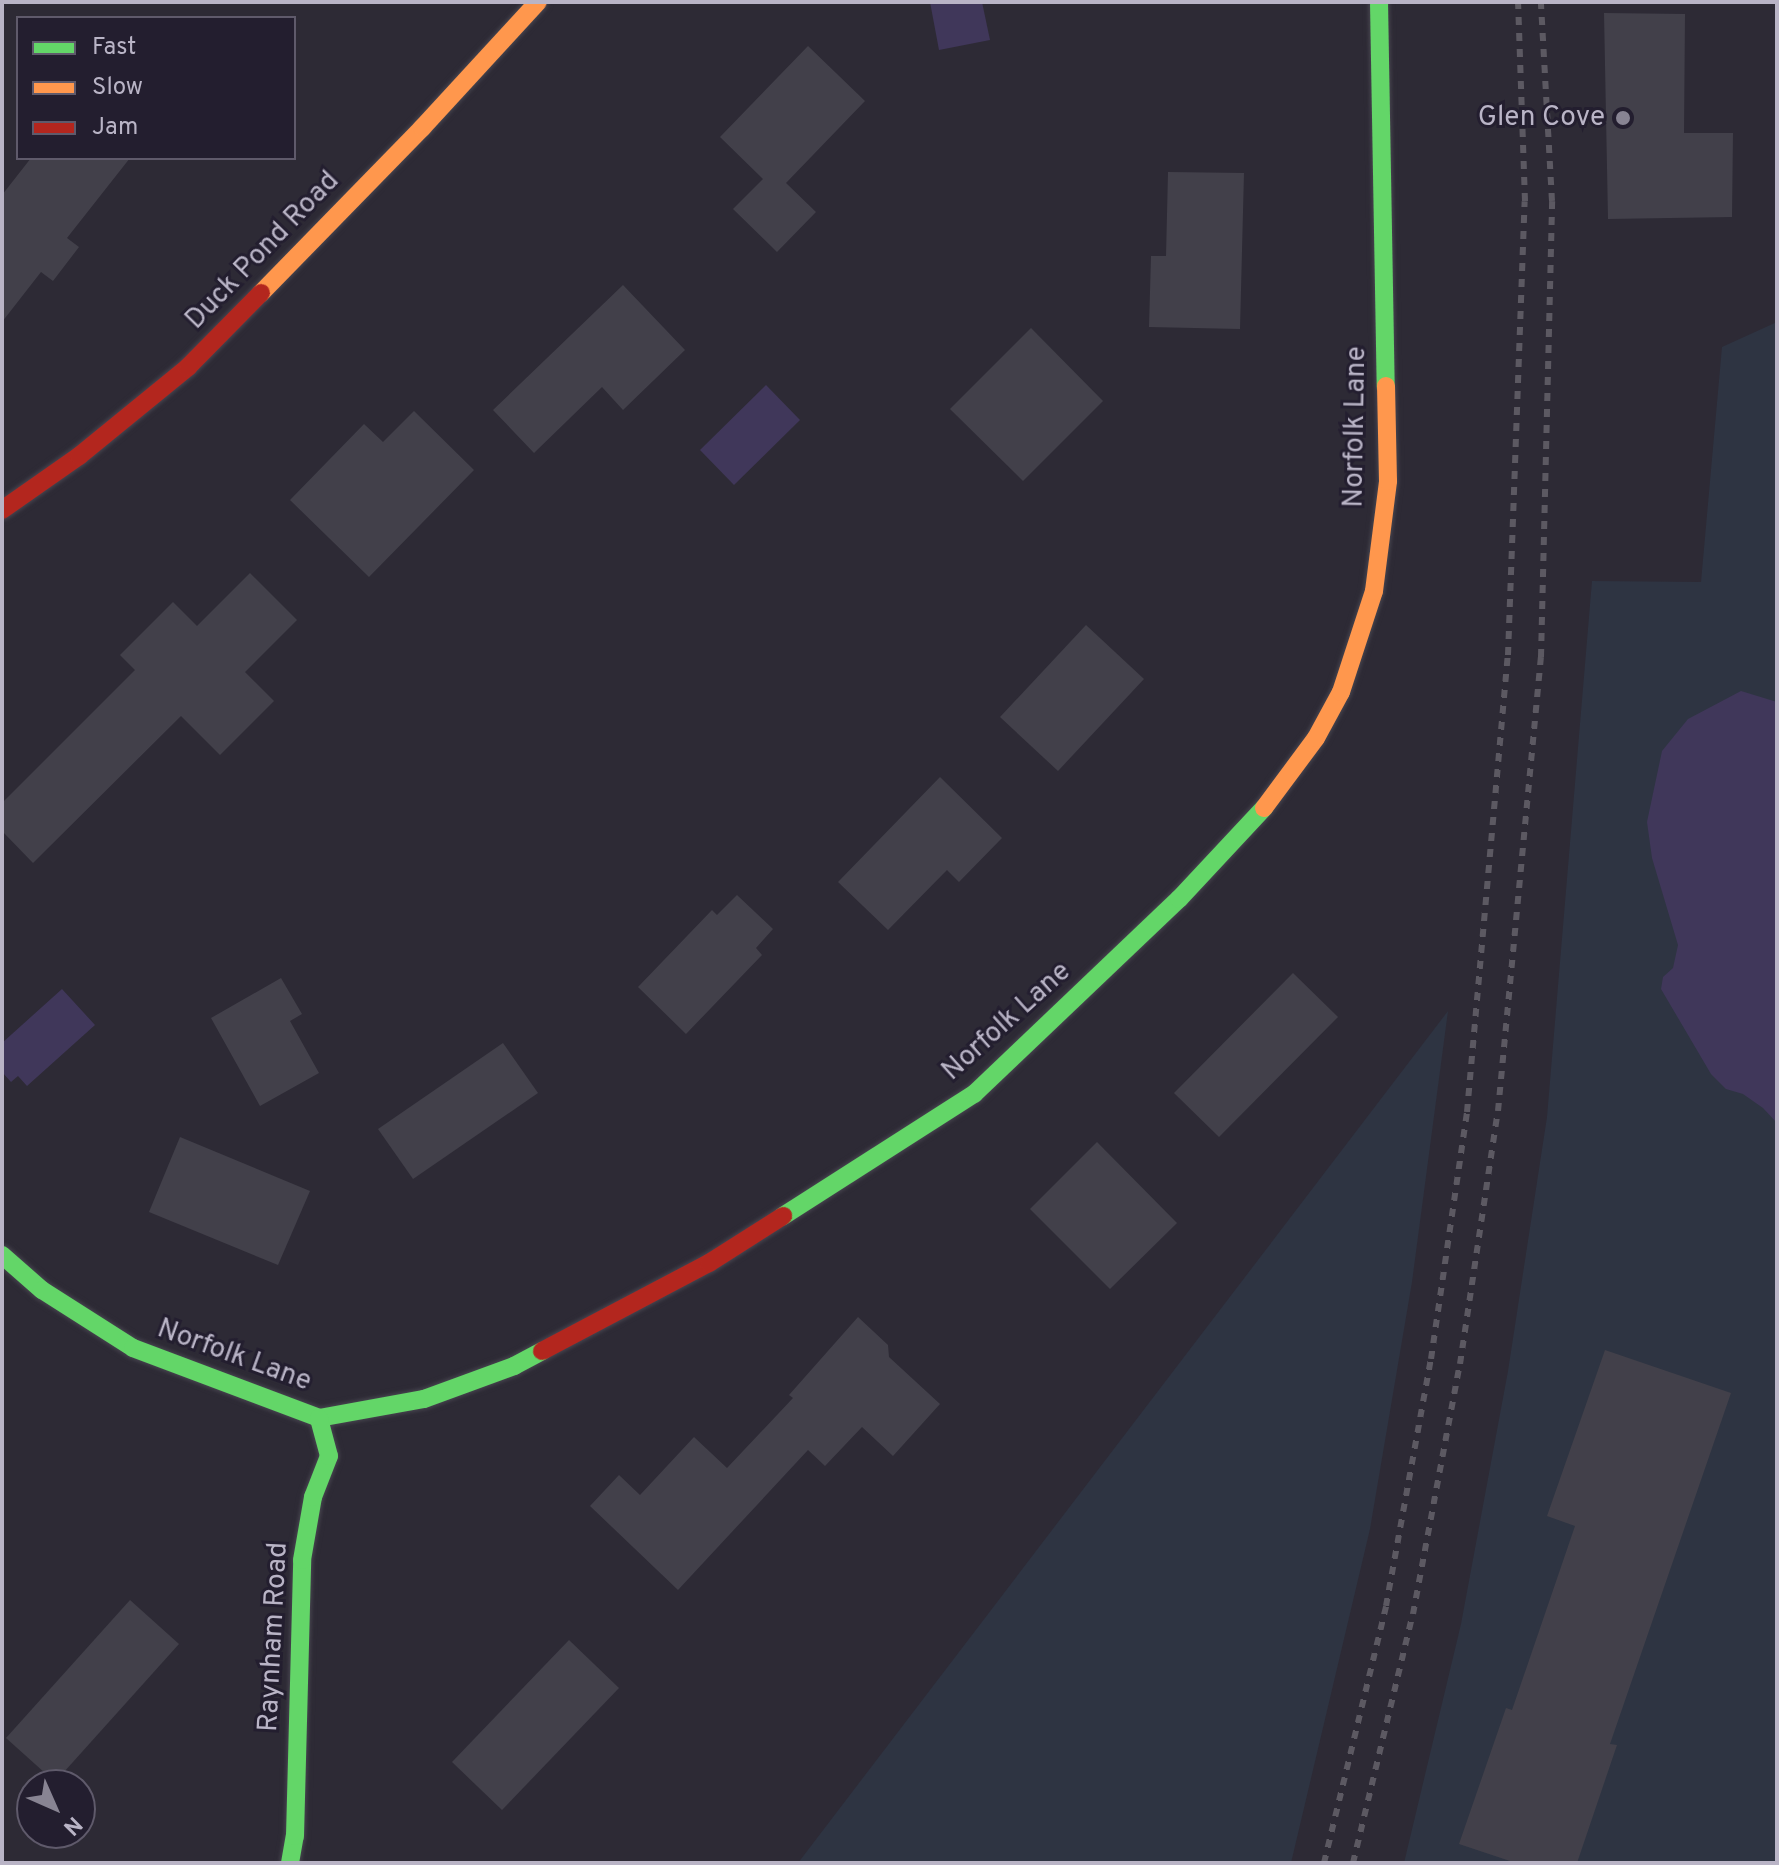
<!DOCTYPE html>
<html>
<head>
<meta charset="utf-8">
<style>
	body { margin:0 }
	#map { position:relative; width:1779px; height:1865px; overflow:hidden; background:#2d2a35; font-family:Overpass,sans-serif }
	div>[style] { position:absolute }
	.green>* { inset:0; background:#2e3442 }
	.water>* { inset:0; background:#40375a }
	.building>* { inset:0; background:#42404a }
	.roads { filter:drop-shadow(0 0 2px #47454f) drop-shadow(0 0 2px #47454f) }
	.fast>* { height:18px; margin:-9px; padding:0 9px; transform-origin:9px; border-radius:9px; background:#63d668 }
	.slow>* { height:18px; margin:-9px; padding:0 9px; transform-origin:9px; border-radius:9px; background:#ff974d }
	.jam>* { height:18px; margin:-9px; padding:0 9px; transform-origin:9px; border-radius:9px; background:#b3261e }
	.rail>* { height:6px; margin-top:-3px; transform-origin:0; background:repeating-linear-gradient(90deg,#5c5962 0 8px,transparent 0 16px) }
	.dots>* { width:22px; height:22px; translate:-50% -50%; box-sizing:border-box; border:4px solid #231e2f; border-radius:50% }
	span { translate:-50% -50%; white-space:nowrap; text-align:center; line-height:1.15; -webkit-text-stroke:6px #231e2f; paint-order:stroke }
	.poi-label { font-size:28px; color:#b9b4c6 }
	.right { translate:-100% -50%; text-align:right }
	.street-label { font-size:28px; color:#b9b4c6 }
	.frame { position:absolute; inset:0; border:4px solid #b9b4c6; pointer-events:none }
	.legend { position:absolute; left:16px; top:16px; width:280px; height:144px; box-sizing:border-box; background:#231e2f; border:2px solid #5f5a6b; margin:0; padding:10px 14px; list-style:none; font-size:24px; color:#b9b4c6 }
	.legend li { display:flex; align-items:center; gap:16px; height:40px }
	.legend b { width:40px; border:2px solid #5f5a6b }
	.north { position:absolute; left:16px; top:1769px; width:80px; height:80px; box-sizing:border-box; background:#231e2f; border:2px solid #5f5a6b; border-radius:50%; rotate:135deg; font-size:22px; font-weight:700; line-height:32px; text-align:center; color:#b9b4c6 }
	.north::after { content:''; display:block; margin:auto; width:28px; height:36px; background:#888493; clip-path:polygon(50% 0,100% 100%,50% 72%,0 100%) }
</style>
</head>
<body>
<div id="map">
	<div class="green">
		<i style="clip-path:polygon(1777px 322px,1777px 1863px,1404px 1863px,1461px 1624px,1508px 1371px,1547px 1117px,1592px 581px,1701px 582px,1722px 347px)"></i>
		<i style="clip-path:polygon(1448px 1011px,1412px 1282px,1370px 1529px,1291px 1863px,798px 1863px)"></i>
	</div>
	<div class="water">
		<i style="clip-path:polygon(930px 2px,982px 2px,990px 40px,939px 50px)"></i>
		<i style="clip-path:polygon(766px 385px,800px 420px,734px 485px,700px 450px)"></i>
		<i style="clip-path:polygon(1741px 691px,1777px 702px,1777px 1123px,1763px 1108px,1743px 1094px,1726px 1089px,1711px 1074px,1661px 989px,1663px 977px,1673px 968px,1678px 945px,1652px 858px,1647px 822px,1662px 751px,1688px 719px)"></i>
		<i style="clip-path:polygon(62px 989px,95px 1025px,27px 1086px,18px 1076px,11px 1082px,2px 1072px,2px 1043px)"></i>
	</div>
	<div class="building">
		<i style="clip-path:polygon(1604px 13px,1685px 14px,1684px 133px,1733px 133px,1732px 217px,1608px 219px)"></i>
		<i style="clip-path:polygon(808px 46px,865px 101px,786px 183px,816px 212px,777px 252px,733px 209px,763px 179px,720px 137px)"></i>
		<i style="clip-path:polygon(31px 158px,130px 158px,67px 238px,79px 247px,53px 281px,41px 272px,2px 322px,2px 195px)"></i>
		<i style="clip-path:polygon(1168px 172px,1244px 173px,1240px 329px,1149px 327px,1151px 256px,1166px 256px)"></i>
		<i style="clip-path:polygon(623px 285px,685px 350px,623px 410px,602px 387px,534px 453px,493px 410px)"></i>
		<i style="clip-path:polygon(1031px 328px,1103px 401px,1023px 481px,950px 409px)"></i>
		<i style="clip-path:polygon(414px 411px,474px 470px,369px 577px,290px 500px,364px 424px,383px 442px)"></i>
		<i style="clip-path:polygon(250px 573px,297px 620px,245px 672px,274px 701px,220px 755px,181px 716px,33px 863px,2px 831px,2px 803px,135px 670px,120px 655px,173px 602px,197px 626px)"></i>
		<i style="clip-path:polygon(1086px 625px,1144px 679px,1058px 771px,1000px 717px)"></i>
		<i style="clip-path:polygon(940px 777px,1002px 838px,959px 882px,947px 870px,888px 930px,838px 882px)"></i>
		<i style="clip-path:polygon(737px 895px,773px 929px,756px 948px,762px 955px,686px 1034px,638px 987px,712px 910px,717px 915px)"></i>
		<i style="clip-path:polygon(1293px 973px,1338px 1017px,1219px 1137px,1174px 1093px)"></i>
		<i style="clip-path:polygon(281px 978px,302px 1014px,290px 1021px,319px 1073px,260px 1106px,211px 1018px)"></i>
		<i style="clip-path:polygon(503px 1043px,538px 1093px,413px 1179px,378px 1129px)"></i>
		<i style="clip-path:polygon(180px 1137px,310px 1191px,278px 1265px,149px 1212px)"></i>
		<i style="clip-path:polygon(1097px 1142px,1177px 1223px,1110px 1289px,1030px 1209px)"></i>
		<i style="clip-path:polygon(858px 1317px,888px 1345px,889px 1357px,940px 1404px,893px 1456px,862px 1427px,825px 1466px,808px 1450px,678px 1590px,590px 1506px,619px 1475px,640px 1495px,694px 1437px,727px 1468px,793px 1398px,789px 1395px)"></i>
		<i style="clip-path:polygon(1605px 1350px,1731px 1393px,1610px 1744px,1617px 1745px,1577px 1863px,1516px 1863px,1459px 1844px,1506px 1708px,1512px 1710px,1575px 1526px,1547px 1516px)"></i>
		<i style="clip-path:polygon(130px 1600px,179px 1644px,55px 1782px,6px 1738px)"></i>
		<i style="clip-path:polygon(569px 1640px,619px 1688px,502px 1810px,452px 1762px)"></i>
	</div>
	<div class="roads">
		<div class="fast">
			<i style="left:1379px;top:2px;width:384px;rotate:89deg"></i>
			<i style="left:783px;top:1216px;width:227px;rotate:-32.6deg"></i>
			<i style="left:974px;top:1094px;width:283px;rotate:-43.6deg"></i>
			<i style="left:1179px;top:899px;width:125px;rotate:-47deg"></i>
			<i style="left:2px;top:1255px;width:53px;rotate:41.2deg"></i>
			<i style="left:42px;top:1290px;width:108px;rotate:32.5deg"></i>
			<i style="left:133px;top:1348px;width:199px;rotate:20.6deg"></i>
			<i style="left:319px;top:1418px;width:107px;rotate:-10.3deg"></i>
			<i style="left:424px;top:1399px;width:96px;rotate:-20.1deg"></i>
			<i style="left:514px;top:1366px;width:32px;rotate:-28deg"></i>
			<i style="left:290px;top:1863px;width:27px;rotate:-80deg"></i>
			<i style="left:295px;top:1836px;width:276px;rotate:-88.5deg"></i>
			<i style="left:302px;top:1560px;width:64px;rotate:-80.1deg"></i>
			<i style="left:313px;top:1497px;width:44px;rotate:-68.7deg"></i>
			<i style="left:329px;top:1456px;width:39px;rotate:-105deg"></i>
		</div>
		<div class="slow">
			<i style="left:261px;top:293px;width:231px;rotate:-45.7deg"></i>
			<i style="left:422px;top:128px;width:171px;rotate:-47.4deg"></i>
			<i style="left:1264px;top:808px;width:87px;rotate:-53.4deg"></i>
			<i style="left:1316px;top:738px;width:52px;rotate:-61.5deg"></i>
			<i style="left:1341px;top:692px;width:106px;rotate:-71.9deg"></i>
			<i style="left:1374px;top:591px;width:111px;rotate:-82.7deg"></i>
			<i style="left:1388px;top:481px;width:95px;rotate:-91.2deg"></i>
		</div>
		<div class="jam">
			<i style="left:2px;top:510px;width:94px;rotate:-35deg"></i>
			<i style="left:79px;top:456px;width:141px;rotate:-39.2deg"></i>
			<i style="left:188px;top:367px;width:104px;rotate:-45.4deg"></i>
			<i style="left:542px;top:1351px;width:189px;rotate:-27.8deg"></i>
			<i style="left:709px;top:1263px;width:88px;rotate:-32.4deg"></i>
		</div>
	</div>
	<div class="rail">
		<i style="left:1324px;top:1863px;width:264px;rotate:-76.4deg"></i>
		<i style="left:1386px;top:1606px;width:251px;rotate:-79.7deg"></i>
		<i style="left:1431px;top:1359px;width:250px;rotate:-81.7deg"></i>
		<i style="left:1467px;top:1112px;width:459px;rotate:-84.9deg"></i>
		<i style="left:1508px;top:655px;width:454px;rotate:-87.9deg"></i>
		<i style="left:1525px;top:201px;width:199px;rotate:-92deg"></i>
		<i style="left:1353px;top:1863px;width:256px;rotate:-76.5deg"></i>
		<i style="left:1413px;top:1614px;width:254px;rotate:-79.4deg"></i>
		<i style="left:1460px;top:1364px;width:256px;rotate:-81.5deg"></i>
		<i style="left:1498px;top:1111px;width:456px;rotate:-84.6deg"></i>
		<i style="left:1541px;top:657px;width:456px;rotate:-88.6deg"></i>
		<i style="left:1552px;top:201px;width:199px;rotate:-93.2deg"></i>
	</div>
	<div class="dots">
		<i style="left:1623px;top:118px;background:#888493"></i>
	</div>
	<div class="poi-label">
		<span class="right" style="left:1605px;top:118px">Glen Cove</span>
	</div>
	<div class="street-label">
		<span style="left:263px;top:251px;rotate:-46deg">Duck Pond Road</span>
		<span style="left:1356px;top:427px;rotate:-89deg">Norfolk Lane</span>
		<span style="left:1007px;top:1022px;rotate:-42deg">Norfolk Lane</span>
		<span style="left:234px;top:1356px;rotate:20deg">Norfolk Lane</span>
		<span style="left:274px;top:1637px;rotate:-87deg">Raynham Road</span>
	</div>
	<div class="frame"></div>
	<ul class="legend">
	<li><b style="height:10px;background:#63d668"></b>Fast</li>
	<li><b style="height:10px;background:#ff974d"></b>Slow</li>
	<li><b style="height:10px;background:#b3261e"></b>Jam</li>
	</ul>
	<div class="north">N</div>
</div>
</body>
</html>
